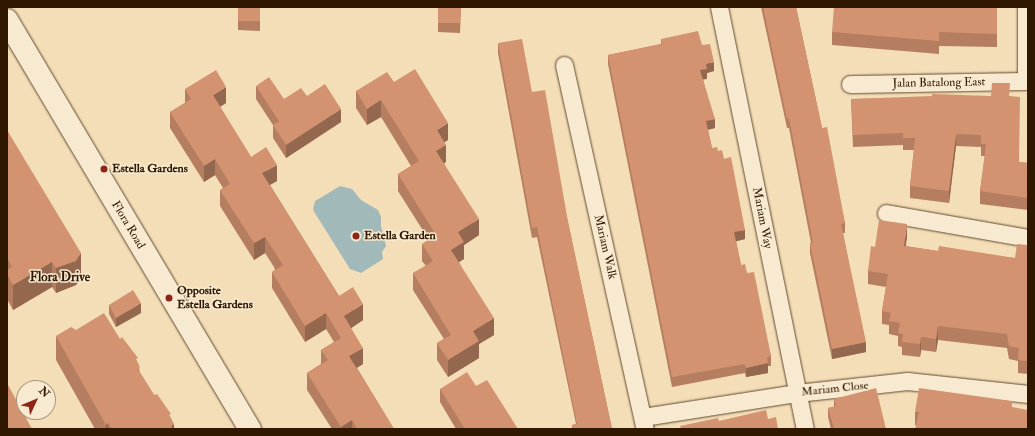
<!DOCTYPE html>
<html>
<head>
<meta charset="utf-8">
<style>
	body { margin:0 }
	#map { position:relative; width:1035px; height:436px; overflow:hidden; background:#f4deb8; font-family:"IM FELL Double Pica",serif }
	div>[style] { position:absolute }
	.water>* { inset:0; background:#a2b9ba }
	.roads { filter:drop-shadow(0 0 1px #614a2e) drop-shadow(0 0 1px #614a2e) }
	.street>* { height:17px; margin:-8.5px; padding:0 8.5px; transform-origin:8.5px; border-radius:8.5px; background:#f8ead1 }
	.secondary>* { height:22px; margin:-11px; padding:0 11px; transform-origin:11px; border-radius:11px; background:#f8ead1 }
	.wall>* { inset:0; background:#b57e61 }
	.shaded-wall>* { inset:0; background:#94674f }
	.building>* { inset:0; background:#d39371 }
	.dots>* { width:11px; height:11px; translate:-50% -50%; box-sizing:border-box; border:2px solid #f8ead1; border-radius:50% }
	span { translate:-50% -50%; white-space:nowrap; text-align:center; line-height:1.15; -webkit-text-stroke:3px #f8ead1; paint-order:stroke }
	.street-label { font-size:12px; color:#301800 }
	.poi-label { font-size:12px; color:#301800; font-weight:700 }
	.left { translate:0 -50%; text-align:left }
	.neighbourhood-label { font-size:13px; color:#301800; font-weight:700 }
	.frame { position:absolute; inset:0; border:8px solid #301800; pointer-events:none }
	.north { position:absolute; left:16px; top:380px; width:40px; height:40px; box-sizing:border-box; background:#f8ead1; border:1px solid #a8967d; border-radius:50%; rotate:46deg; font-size:11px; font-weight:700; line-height:16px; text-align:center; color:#301800 }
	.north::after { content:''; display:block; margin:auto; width:14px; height:18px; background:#8f2418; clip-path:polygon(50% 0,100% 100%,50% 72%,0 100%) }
</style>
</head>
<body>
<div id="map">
	<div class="water">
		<i style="clip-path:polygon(340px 186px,352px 189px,361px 200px,378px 210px,381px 217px,381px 226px,386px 246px,382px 252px,383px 259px,361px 273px,350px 269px,313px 210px,315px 201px)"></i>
	</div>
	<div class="roads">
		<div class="street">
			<i style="left:719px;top:7px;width:431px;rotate:78.5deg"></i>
			<i style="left:1026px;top:7px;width:74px;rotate:90deg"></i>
			<i style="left:564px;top:65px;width:373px;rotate:77.5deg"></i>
			<i style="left:850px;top:84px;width:178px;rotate:-1deg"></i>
			<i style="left:886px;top:213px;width:144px;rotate:10deg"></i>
			<i style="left:643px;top:417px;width:156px;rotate:-8.9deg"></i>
			<i style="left:797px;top:393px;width:111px;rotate:-6.2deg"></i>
			<i style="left:907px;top:381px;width:122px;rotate:6.1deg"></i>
		</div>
		<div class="secondary">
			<i style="left:7px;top:20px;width:476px;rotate:59.3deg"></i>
		</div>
	</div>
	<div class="wall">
		<i style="clip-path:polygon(238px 7px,260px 7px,260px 31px,238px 30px)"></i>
		<i style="clip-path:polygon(461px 7px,460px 33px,438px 32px,438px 23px)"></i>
		<i style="clip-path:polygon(761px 7px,796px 7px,822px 128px,845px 223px,845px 233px,843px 233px,866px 352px,832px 359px,810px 253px,810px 243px,811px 243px,789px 128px,787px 128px)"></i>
		<i style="clip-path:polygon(997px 7px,997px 47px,939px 46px,939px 54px,832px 45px,832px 32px)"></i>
		<i style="clip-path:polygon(661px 39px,702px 45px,714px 71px,707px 73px,707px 79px,703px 79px,715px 128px,708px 130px,712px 148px,718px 151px,724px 159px,745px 239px,736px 241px,741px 265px,747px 273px,771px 356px,771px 366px,768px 366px,768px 373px,746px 377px,745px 373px,672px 387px,608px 64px,608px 55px,661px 44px)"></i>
		<i style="clip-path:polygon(498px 43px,532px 92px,568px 222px,612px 429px,572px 429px,572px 425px,576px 424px,537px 237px,532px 238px,498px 53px)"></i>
		<i style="clip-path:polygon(394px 82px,448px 140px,444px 142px,446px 162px,444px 163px,479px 235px,464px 245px,464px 259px,459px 262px,494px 335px,479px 344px,479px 358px,448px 377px,437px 360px,437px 343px,444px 339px,413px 290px,413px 273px,426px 266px,422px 261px,422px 244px,429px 240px,398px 191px,398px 174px,411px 166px,381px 117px,367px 125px,356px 108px,356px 91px)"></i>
		<i style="clip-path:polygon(256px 86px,284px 99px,307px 96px,341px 122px,286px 158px,273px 138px,273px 125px,256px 99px)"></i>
		<i style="clip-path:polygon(185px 89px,226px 103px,220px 107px,251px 157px,277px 181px,270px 185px,339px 296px,363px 320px,351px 328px,363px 364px,357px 368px,394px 429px,332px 429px,307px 390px,307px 373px,321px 364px,321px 350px,334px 342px,326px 329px,305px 342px,272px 288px,272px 272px,275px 270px,274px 267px,265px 253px,254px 260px,220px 206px,220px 190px,223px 188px,215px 175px,204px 182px,170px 128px,170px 112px,185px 103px)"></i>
		<i style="clip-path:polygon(1010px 96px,1019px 162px,1028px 163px,1028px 210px,980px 204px,980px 191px,985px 156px,981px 156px,981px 147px,956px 146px,949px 203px,910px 198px,910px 186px,914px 150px,903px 150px,903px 145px,853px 147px,851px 99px)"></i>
		<i style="clip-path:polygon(7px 130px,81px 278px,76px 285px,56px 293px,52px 287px,13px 310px,7px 299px)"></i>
		<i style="clip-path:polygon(907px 237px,905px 246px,938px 251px,1015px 258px,1028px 245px,1028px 374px,1018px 373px,1018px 361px,1009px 359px,1007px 348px,938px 340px,936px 352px,921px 350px,920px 357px,902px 355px,902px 347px,898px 346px,898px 336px,889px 334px,889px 325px,882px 324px,882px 311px,886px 287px,868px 284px,868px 271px,875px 247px)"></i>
		<i style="clip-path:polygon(109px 305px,141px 313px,116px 327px,109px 314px)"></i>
		<i style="clip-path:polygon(76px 330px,120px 339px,138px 363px,140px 373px,154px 395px,171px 418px,174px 429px,95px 429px,56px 360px,56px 336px)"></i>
		<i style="clip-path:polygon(476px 386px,518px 429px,456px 429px,440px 402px,440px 389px)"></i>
		<i style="clip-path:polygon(834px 399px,886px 429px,831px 429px,828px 417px,828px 408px,834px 407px)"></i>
		<i style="clip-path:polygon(1012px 407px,916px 425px,915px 425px,915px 412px)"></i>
	</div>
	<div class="shaded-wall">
		<i style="clip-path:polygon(714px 62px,714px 71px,707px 73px,707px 79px,700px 80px,700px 70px,706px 64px)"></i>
		<i style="clip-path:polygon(226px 87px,226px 103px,213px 111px,213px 95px)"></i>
		<i style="clip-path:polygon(381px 100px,381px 117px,367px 125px,367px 109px)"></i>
		<i style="clip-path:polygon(341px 109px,341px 122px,286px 158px,286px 145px)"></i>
		<i style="clip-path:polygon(715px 119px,715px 128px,706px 130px,706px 121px)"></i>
		<i style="clip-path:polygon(448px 123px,448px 140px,437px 147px,437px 130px)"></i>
		<i style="clip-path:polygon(956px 134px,956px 146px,949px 203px,949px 191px)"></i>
		<i style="clip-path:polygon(446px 145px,446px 162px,436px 167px,436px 151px)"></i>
		<i style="clip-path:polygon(215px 159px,215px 175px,204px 182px,204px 166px)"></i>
		<i style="clip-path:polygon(277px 165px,277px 181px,262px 189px,262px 173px)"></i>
		<i style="clip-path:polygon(479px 219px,479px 235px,464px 245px,464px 259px,451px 267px,451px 250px,458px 232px)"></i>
		<i style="clip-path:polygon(907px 224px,907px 237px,904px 259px,904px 246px)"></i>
		<i style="clip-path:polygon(745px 230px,745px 239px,734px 242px,734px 232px)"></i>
		<i style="clip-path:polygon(265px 237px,265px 253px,254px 260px,254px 243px)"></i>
		<i style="clip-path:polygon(81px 253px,81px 278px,76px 285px,56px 293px,56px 268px)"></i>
		<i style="clip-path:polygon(52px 262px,52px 287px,13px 310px,13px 285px)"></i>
		<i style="clip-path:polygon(141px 303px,141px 313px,116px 327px,116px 318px)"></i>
		<i style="clip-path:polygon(363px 304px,363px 320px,344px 333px,344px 316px)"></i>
		<i style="clip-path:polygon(326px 313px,326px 329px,305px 342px,305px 326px)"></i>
		<i style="clip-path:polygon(494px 318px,494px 335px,479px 344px,479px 358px,448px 377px,448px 360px,473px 331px)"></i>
		<i style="clip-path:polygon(938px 326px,938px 340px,936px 352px,936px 339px)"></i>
		<i style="clip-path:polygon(921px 337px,921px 350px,920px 357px,920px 344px)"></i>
		<i style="clip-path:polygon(866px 342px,866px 352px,832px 359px,832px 349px)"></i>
		<i style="clip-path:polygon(363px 348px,363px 364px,349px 372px,349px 356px)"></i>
		<i style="clip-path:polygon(768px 363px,768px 373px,746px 377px,746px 368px)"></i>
		<i style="clip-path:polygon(352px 420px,352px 429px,341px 429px,341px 427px)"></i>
		<i style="clip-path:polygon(108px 423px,108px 429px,106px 429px,106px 425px)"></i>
		<i style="clip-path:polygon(174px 424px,174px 429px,171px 429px,171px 426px)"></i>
	</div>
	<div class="building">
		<i style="clip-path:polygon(238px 7px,260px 7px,260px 21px,238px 21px)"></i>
		<i style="clip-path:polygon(438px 7px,461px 7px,460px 23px,438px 23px)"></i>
		<i style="clip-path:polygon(763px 7px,796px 7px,822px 128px,827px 127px,845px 223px,841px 224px,866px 342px,832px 349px,810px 243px,813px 243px,789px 118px,787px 119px)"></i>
		<i style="clip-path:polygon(834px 7px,997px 7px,997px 34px,939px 32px,939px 41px,832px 32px)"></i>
		<i style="clip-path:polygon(698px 31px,702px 45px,710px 44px,714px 62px,706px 64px,707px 69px,700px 70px,715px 119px,706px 121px,712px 148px,717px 147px,718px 151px,722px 150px,724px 159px,731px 157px,745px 230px,734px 232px,741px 265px,745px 264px,747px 273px,754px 272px,771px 356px,767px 357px,768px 363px,746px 368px,745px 364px,672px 377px,608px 55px,662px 44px,661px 39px)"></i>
		<i style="clip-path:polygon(522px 39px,532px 92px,545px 90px,568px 222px,612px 429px,573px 429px,572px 425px,577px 424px,537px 227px,532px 228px,498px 43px)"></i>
		<i style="clip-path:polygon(415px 69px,448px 123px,437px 130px,446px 145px,436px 151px,479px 219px,458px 232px,464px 242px,451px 250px,494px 318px,473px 331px,479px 341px,448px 360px,437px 343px,451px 335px,413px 273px,433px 261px,422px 244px,436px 235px,398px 174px,419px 161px,381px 100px,367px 109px,356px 91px,387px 72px,394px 82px)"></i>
		<i style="clip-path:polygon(216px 70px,226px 87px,213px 95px,251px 157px,266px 147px,277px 165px,262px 173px,339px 296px,353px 287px,363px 304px,344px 316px,363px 348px,349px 356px,394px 429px,357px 429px,352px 420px,341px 427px,307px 373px,328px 360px,321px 350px,341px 338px,326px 313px,305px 326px,272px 272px,283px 265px,265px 237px,254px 243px,220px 190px,230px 184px,215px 159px,204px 166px,170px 112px,191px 99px,185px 89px)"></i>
		<i style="clip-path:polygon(269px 77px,284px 99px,301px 88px,307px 96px,325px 84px,341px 109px,286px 145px,273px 125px,279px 121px,256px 86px)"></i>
		<i style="clip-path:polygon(992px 83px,1010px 83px,1009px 96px,1020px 97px,1019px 162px,1028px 163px,1028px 198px,980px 191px,986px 144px,981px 144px,981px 135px,956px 134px,949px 191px,910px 186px,915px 138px,903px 138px,903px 133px,853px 135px,851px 99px,932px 96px,932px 94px,991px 96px)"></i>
		<i style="clip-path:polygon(7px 130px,81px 253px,76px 261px,56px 268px,52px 262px,13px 285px,7px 274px,7px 270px,12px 267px,7px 258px)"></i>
		<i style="clip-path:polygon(879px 220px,907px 224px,904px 246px,938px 251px,939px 246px,1015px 258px,1017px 244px,1028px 245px,1028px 361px,1018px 360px,1019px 348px,1009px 346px,1007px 334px,938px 326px,936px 339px,921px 337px,920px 344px,902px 342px,903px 334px,898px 333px,900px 323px,889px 321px,891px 313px,882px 311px,888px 274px,868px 271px,871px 246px,875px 247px)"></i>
		<i style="clip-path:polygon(133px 290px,141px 303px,116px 318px,109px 305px)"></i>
		<i style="clip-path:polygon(104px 313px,120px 339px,122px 337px,138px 358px,136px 359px,140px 367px,138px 369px,154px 395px,157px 394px,171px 414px,169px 415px,174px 424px,171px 426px,173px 429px,112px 429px,108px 423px,106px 425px,56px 336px,71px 327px,76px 330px)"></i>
		<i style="clip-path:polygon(467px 372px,476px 386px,487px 380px,518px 429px,465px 429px,440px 389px)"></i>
		<i style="clip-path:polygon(7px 383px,32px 429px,7px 429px)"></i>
		<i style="clip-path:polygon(876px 388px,886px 429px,834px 429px,828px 408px,836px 406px,834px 399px)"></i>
		<i style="clip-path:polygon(919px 388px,1012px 401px,1012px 407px,1028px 410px,1028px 429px,915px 429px,919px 412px,915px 412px)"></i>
		<i style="clip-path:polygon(766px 410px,768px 419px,776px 417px,778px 429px,681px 429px,680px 426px,718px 418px,719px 421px)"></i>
	</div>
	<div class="dots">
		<i style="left:104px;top:169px;background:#8f2418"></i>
		<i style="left:356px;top:236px;background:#8f2418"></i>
		<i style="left:169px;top:298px;background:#8f2418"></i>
	</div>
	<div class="street-label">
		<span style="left:939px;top:83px;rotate:-1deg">Jalan Batalong East</span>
		<span style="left:762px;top:218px;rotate:79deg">Mariam Way</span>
		<span style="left:128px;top:225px;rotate:59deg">Flora Road</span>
		<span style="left:605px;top:247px;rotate:77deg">Mariam Walk</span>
		<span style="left:835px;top:389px;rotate:-6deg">Mariam Close</span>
	</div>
	<div class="poi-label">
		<span class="left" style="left:112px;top:169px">Estella Gardens</span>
		<span class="left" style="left:364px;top:236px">Estella Garden</span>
		<span class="left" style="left:177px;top:298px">Opposite<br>Estella Gardens</span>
	</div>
	<div class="neighbourhood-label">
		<span style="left:60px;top:277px">Flora Drive</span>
	</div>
	<div class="frame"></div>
	<div class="north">N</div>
</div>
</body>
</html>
